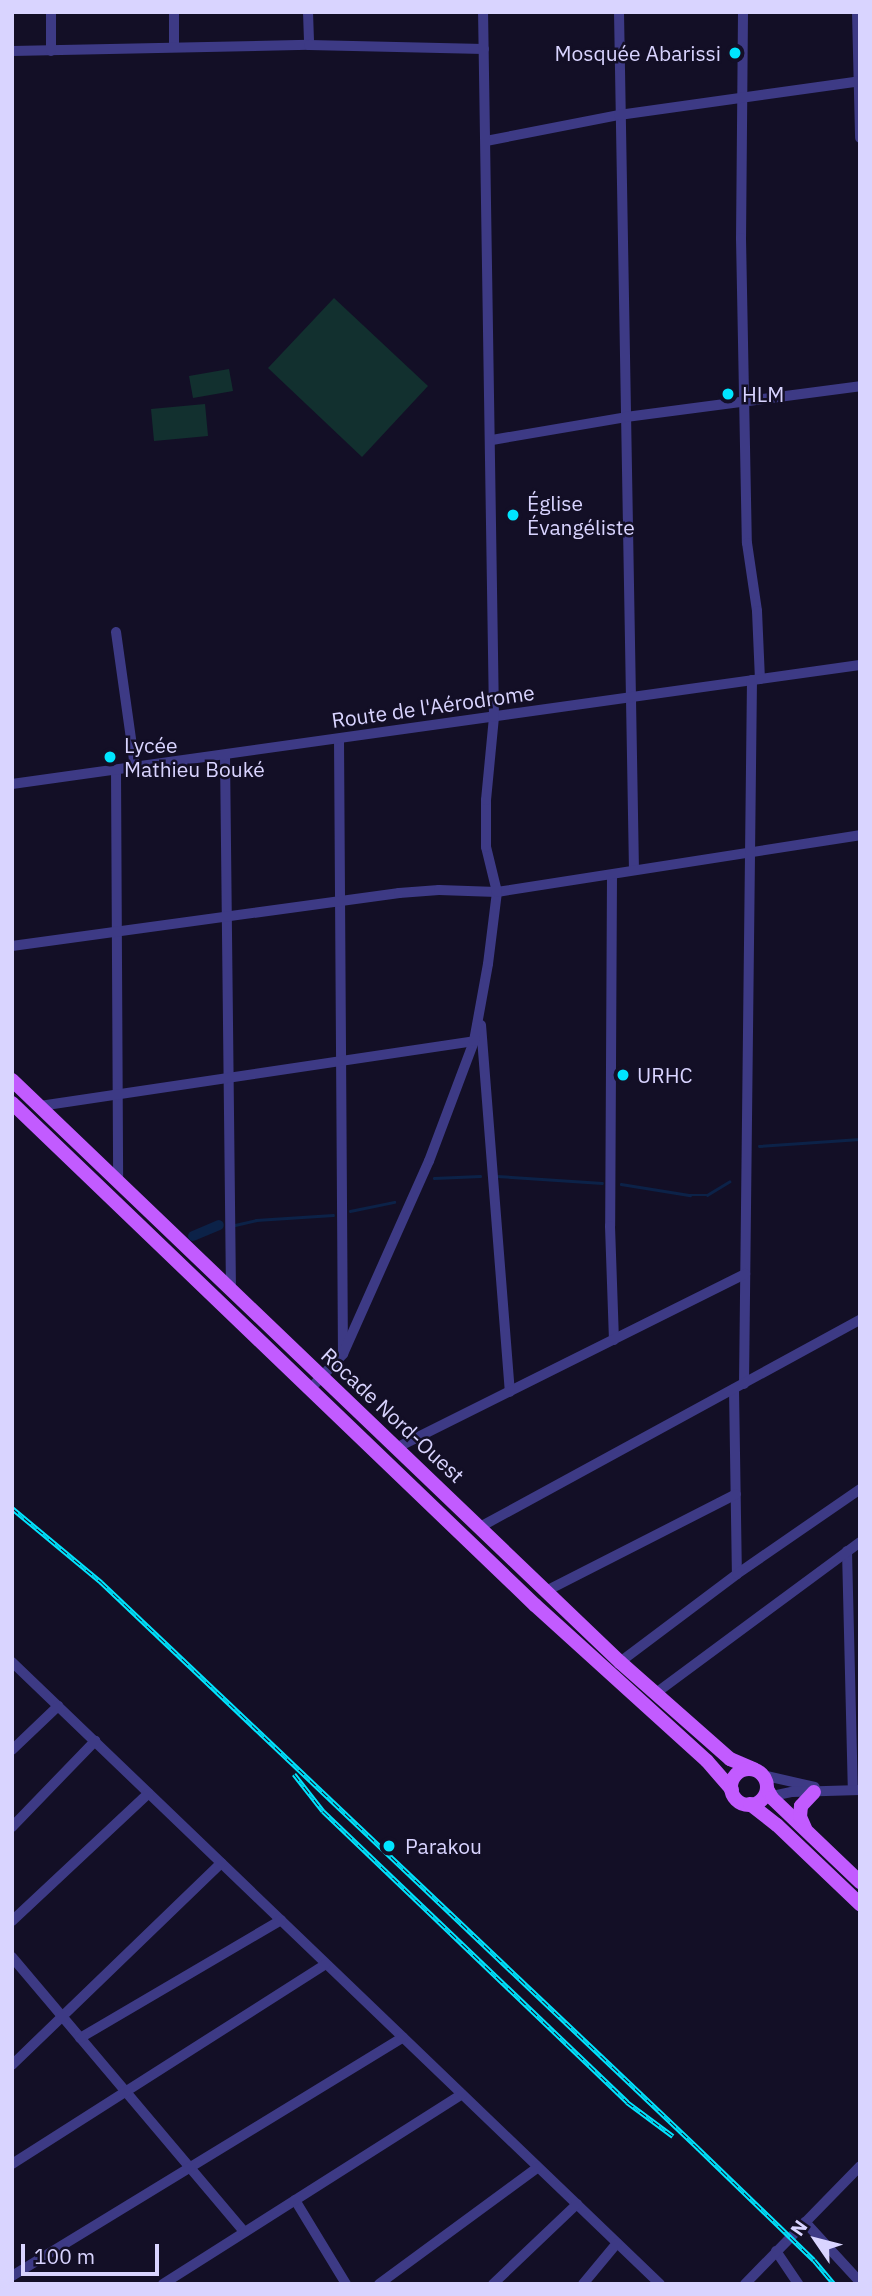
<!DOCTYPE html>
<html>
<head>
<meta charset="utf-8">
<style>
	body { margin:0 }
	#map { position:relative; width:872px; height:2296px; overflow:hidden; background:#130f26; font-family:"IBM Plex Sans",sans-serif }
	div>[style] { position:absolute }
	.green>* { inset:0; background:#12302f }
	.stream>* { height:2.5px; margin:-1.25px; padding:0 1.25px; transform-origin:1.25px; border-radius:1.25px; background:#0c2248 }
	.canal>* { height:10px; margin:-5px; padding:0 5px; transform-origin:5px; border-radius:5px; background:#0c2248 }
	.minor>* { height:10px; margin:-5px; padding:0 5px; transform-origin:5px; border-radius:5px; background:#3d3a85 }
	.major>* { height:14px; margin:-7px; padding:0 7px; transform-origin:7px; border-radius:7px; background:#c25bff }
	.major>.ring { margin:-7px; padding:0; box-sizing:content-box; background:none; border:14px solid #c25bff; border-radius:50% }
	.rail>* { height:5px; margin-top:-2.5px; transform-origin:0; background:repeating-linear-gradient(90deg,#130f26 0 8px,#00e5ff 0 16px); box-sizing:border-box; border-block:2px solid #00e5ff }
	.dots>* { width:19px; height:19px; translate:-50% -50%; box-sizing:border-box; border:4px solid #130f26; border-radius:50% }
	span { translate:-50% -50%; white-space:nowrap; text-align:center; line-height:1.15; -webkit-text-stroke:5px #130f26; paint-order:stroke }
	.poi-label { font-size:21px; color:#d9d4ff }
	.right { translate:-100% -50%; text-align:right }
	.left { translate:0 -50%; text-align:left }
	.street-label { font-size:21px; color:#d9d4ff }
	.frame { position:absolute; inset:0; border:14px solid #d9d4ff; pointer-events:none }
	.north { position:absolute; left:781px; top:2205px; width:70px; height:70px; -webkit-text-stroke:5px #130f26; paint-order:stroke; rotate:305deg; font-size:19px; font-weight:700; line-height:28px; text-align:center; color:#d9d4ff }
	.north::after { content:''; display:block; margin:auto; width:24px; height:32px; background:#d9d4ff; clip-path:polygon(50% 0,100% 100%,50% 72%,0 100%) }
	.scale { position:absolute; left:21px; top:2244px; width:138px; height:32px; box-sizing:border-box; border:4px solid #d9d4ff; border-top:0; padding-left:9px; font-size:21px; line-height:24px; white-space:nowrap; color:#d9d4ff; -webkit-text-stroke:5px #130f26; paint-order:stroke }
</style>
</head>
<body>
<div id="map">
	<div class="green">
		<i style="clip-path:polygon(334px 298px,428px 386px,362px 457px,268px 368px)"></i>
		<i style="clip-path:polygon(229px 369px,233px 391px,193px 398px,189px 376px)"></i>
		<i style="clip-path:polygon(205px 404px,208px 436px,154px 441px,151px 409px)"></i>
	</div>
	<div class="stream">
		<i style="left:759px;top:1146px;width:101px;rotate:-4deg"></i>
		<i style="left:497px;top:1176px;width:105px;rotate:3.8deg"></i>
		<i style="left:434px;top:1178px;width:46px;rotate:-2.5deg"></i>
		<i style="left:621px;top:1184px;width:70px;rotate:9.1deg"></i>
		<i style="left:690px;top:1195px;width:17px"></i>
		<i style="left:707px;top:1195px;width:26px;rotate:-31deg"></i>
		<i style="left:350px;top:1211px;width:45px;rotate:-11.6deg"></i>
		<i style="left:235px;top:1225px;width:22px;rotate:-13deg"></i>
		<i style="left:256px;top:1220px;width:77px;rotate:-3.7deg"></i>
	</div>
	<div class="canal">
		<i style="left:193px;top:1236px;width:28px;rotate:-23deg"></i>
	</div>
	<div class="minor">
		<i style="left:174px;top:12px;width:35px;rotate:90deg"></i>
		<i style="left:308px;top:12px;width:33px;rotate:88deg"></i>
		<i style="left:619px;top:12px;width:858px;rotate:89deg"></i>
		<i style="left:743px;top:12px;width:226px;rotate:90.5deg"></i>
		<i style="left:741px;top:238px;width:305px;rotate:88.9deg"></i>
		<i style="left:747px;top:543px;width:69px;rotate:81.6deg"></i>
		<i style="left:757px;top:611px;width:68px;rotate:87.5deg"></i>
		<i style="left:857px;top:12px;width:126px;rotate:88.6deg"></i>
		<i style="left:12px;top:51px;width:297px;rotate:-1.2deg"></i>
		<i style="left:309px;top:45px;width:175px;rotate:1.3deg"></i>
		<i style="left:51px;top:51px;width:39px;rotate:-90deg"></i>
		<i style="left:486px;top:141px;width:136px;rotate:-11.1deg"></i>
		<i style="left:619px;top:115px;width:243px;rotate:-8deg"></i>
		<i style="left:492px;top:440px;width:136px;rotate:-9.7deg"></i>
		<i style="left:626px;top:417px;width:236px;rotate:-7.5deg"></i>
		<i style="left:116px;top:632px;width:136px;rotate:82deg"></i>
		<i style="left:339px;top:739px;width:612px;rotate:89.63deg"></i>
		<i style="left:225px;top:755px;width:534px;rotate:89.36deg"></i>
		<i style="left:116px;top:770px;width:411px;rotate:89.7deg"></i>
		<i style="left:12px;top:784px;width:856px;rotate:-7.99deg"></i>
		<i style="left:612px;top:875px;width:351px;rotate:90.3deg"></i>
		<i style="left:610px;top:1226px;width:114px;rotate:88deg"></i>
		<i style="left:12px;top:946px;width:391px;rotate:-7.8deg"></i>
		<i style="left:399px;top:893px;width:40px;rotate:-4.3deg"></i>
		<i style="left:439px;top:890px;width:58px;rotate:2deg"></i>
		<i style="left:497px;top:892px;width:367px;rotate:-8.9deg"></i>
		<i style="left:481px;top:1025px;width:368px;rotate:85.5deg"></i>
		<i style="left:40px;top:1106px;width:439px;rotate:-8.5deg"></i>
		<i style="left:744px;top:1384px;width:704px;rotate:-89.35deg"></i>
		<i style="left:311px;top:1388px;width:47px;rotate:-46.7deg"></i>
		<i style="left:343px;top:1354px;width:211px;rotate:-66deg"></i>
		<i style="left:429px;top:1161px;width:128px;rotate:-69.4deg"></i>
		<i style="left:474px;top:1041px;width:78px;rotate:-79.7deg"></i>
		<i style="left:488px;top:964px;width:73px;rotate:-82.9deg"></i>
		<i style="left:497px;top:892px;width:46px;rotate:-103.7deg"></i>
		<i style="left:486px;top:847px;width:47px;rotate:-90deg"></i>
		<i style="left:486px;top:800px;width:83px;rotate:-84.5deg"></i>
		<i style="left:494px;top:717px;width:705px;rotate:-90.89deg"></i>
		<i style="left:734px;top:1389px;width:185px;rotate:89.1deg"></i>
		<i style="left:398px;top:1447px;width:388px;rotate:-26.5deg"></i>
		<i style="left:480px;top:1527px;width:433px;rotate:-28.6deg"></i>
		<i style="left:847px;top:1551px;width:239px;rotate:88.6deg"></i>
		<i style="left:546px;top:1591px;width:213px;rotate:-27deg"></i>
		<i style="left:12px;top:1662px;width:898px;rotate:43.83deg"></i>
		<i style="left:620px;top:1662px;width:146px;rotate:-36.9deg"></i>
		<i style="left:737px;top:1574px;width:150px;rotate:-34.6deg"></i>
		<i style="left:656px;top:1693px;width:254px;rotate:-36.5deg"></i>
		<i style="left:12px;top:1750px;width:64px;rotate:-43.7deg"></i>
		<i style="left:762px;top:1775px;width:54px;rotate:12.8deg"></i>
		<i style="left:763px;top:1798px;width:30px;rotate:-12deg"></i>
		<i style="left:792px;top:1792px;width:68px;rotate:-1.7deg"></i>
		<i style="left:12px;top:1827px;width:120px;rotate:-46deg"></i>
		<i style="left:12px;top:1921px;width:187px;rotate:-43.1deg"></i>
		<i style="left:12px;top:1957px;width:360px;rotate:49.8deg"></i>
		<i style="left:80px;top:2038px;width:233px;rotate:-30.4deg"></i>
		<i style="left:12px;top:2065px;width:291px;rotate:-44deg"></i>
		<i style="left:12px;top:2164px;width:372px;rotate:-32.5deg"></i>
		<i style="left:295px;top:2200px;width:98px;rotate:58.7deg"></i>
		<i style="left:805px;top:2222px;width:81px;rotate:47.5deg"></i>
		<i style="left:776px;top:2251px;width:40px;rotate:56deg"></i>
		<i style="left:12px;top:2276px;width:458px;rotate:-31.4deg"></i>
		<i style="left:163px;top:2284px;width:354px;rotate:-32.4deg"></i>
		<i style="left:379px;top:2284px;width:197px;rotate:-36.3deg"></i>
		<i style="left:493px;top:2284px;width:116px;rotate:-43.6deg"></i>
		<i style="left:583px;top:2284px;width:53px;rotate:-50.3deg"></i>
		<i style="left:745px;top:2284px;width:165px;rotate:-45.7deg"></i>
	</div>
	<div class="major">
		<i style="left:12px;top:1080px;width:842px;rotate:43.75deg"></i>
		<i style="left:620px;top:1662px;width:147px;rotate:41.4deg"></i>
		<i style="left:730px;top:1759px;width:26px;rotate:23deg"></i>
		<i style="left:12px;top:1103px;width:725px;rotate:43.83deg"></i>
		<i style="left:535px;top:1605px;width:232px;rotate:42.2deg"></i>
		<i style="left:707px;top:1761px;width:38px;rotate:49deg"></i>
		<i class="ring" style="left:731px;top:1769px;width:22px;height:22px"></i>
		<i style="left:767px;top:1789px;width:10px;rotate:61deg"></i>
		<i style="left:772px;top:1798px;width:122px;rotate:43.7deg"></i>
		<i style="left:750px;top:1804px;width:34px;rotate:38deg"></i>
		<i style="left:777px;top:1825px;width:115px;rotate:43.6deg"></i>
		<i style="left:805px;top:1828px;width:12px;rotate:-114deg"></i>
		<i style="left:800px;top:1817px;width:11px;rotate:-85deg"></i>
		<i style="left:801px;top:1806px;width:19px;rotate:-47deg"></i>
	</div>
	<div class="rail">
		<i style="left:12px;top:1508px;width:116px;rotate:39.7deg"></i>
		<i style="left:101px;top:1582px;width:823px;rotate:43.47deg"></i>
		<i style="left:698px;top:2148px;width:161px;rotate:44deg"></i>
		<i style="left:814px;top:2260px;width:31px;rotate:50deg"></i>
		<i style="left:294px;top:1774px;width:47px;rotate:51.9deg"></i>
		<i style="left:323px;top:1811px;width:421px;rotate:43.7deg"></i>
		<i style="left:627px;top:2102px;width:57px;rotate:36.5deg"></i>
	</div>
	<div class="dots">
		<i style="left:735px;top:53px;background:#00e5ff"></i>
		<i style="left:728px;top:394px;background:#00e5ff"></i>
		<i style="left:513px;top:515px;background:#00e5ff"></i>
		<i style="left:110px;top:757px;background:#00e5ff"></i>
		<i style="left:623px;top:1075px;background:#00e5ff"></i>
		<i style="left:389px;top:1846px;background:#00e5ff"></i>
	</div>
	<div class="poi-label">
		<span class="right" style="left:721px;top:53px">Mosquée Abarissi</span>
		<span class="left" style="left:742px;top:394px">HLM</span>
		<span class="left" style="left:527px;top:515px">Église<br>Évangéliste</span>
		<span class="left" style="left:124px;top:757px">Lycée<br>Mathieu Bouké</span>
		<span class="left" style="left:637px;top:1075px">URHC</span>
		<span class="left" style="left:405px;top:1846px">Parakou</span>
	</div>
	<div class="street-label">
		<span style="left:433px;top:706px;rotate:-8deg">Route de l'Aérodrome</span>
		<span style="left:393px;top:1415px;rotate:43deg">Rocade Nord-Ouest</span>
	</div>
	<div class="frame"></div>
	<div class="north">N</div>
	<div class="scale">100 m</div>
</div>
</body>
</html>
